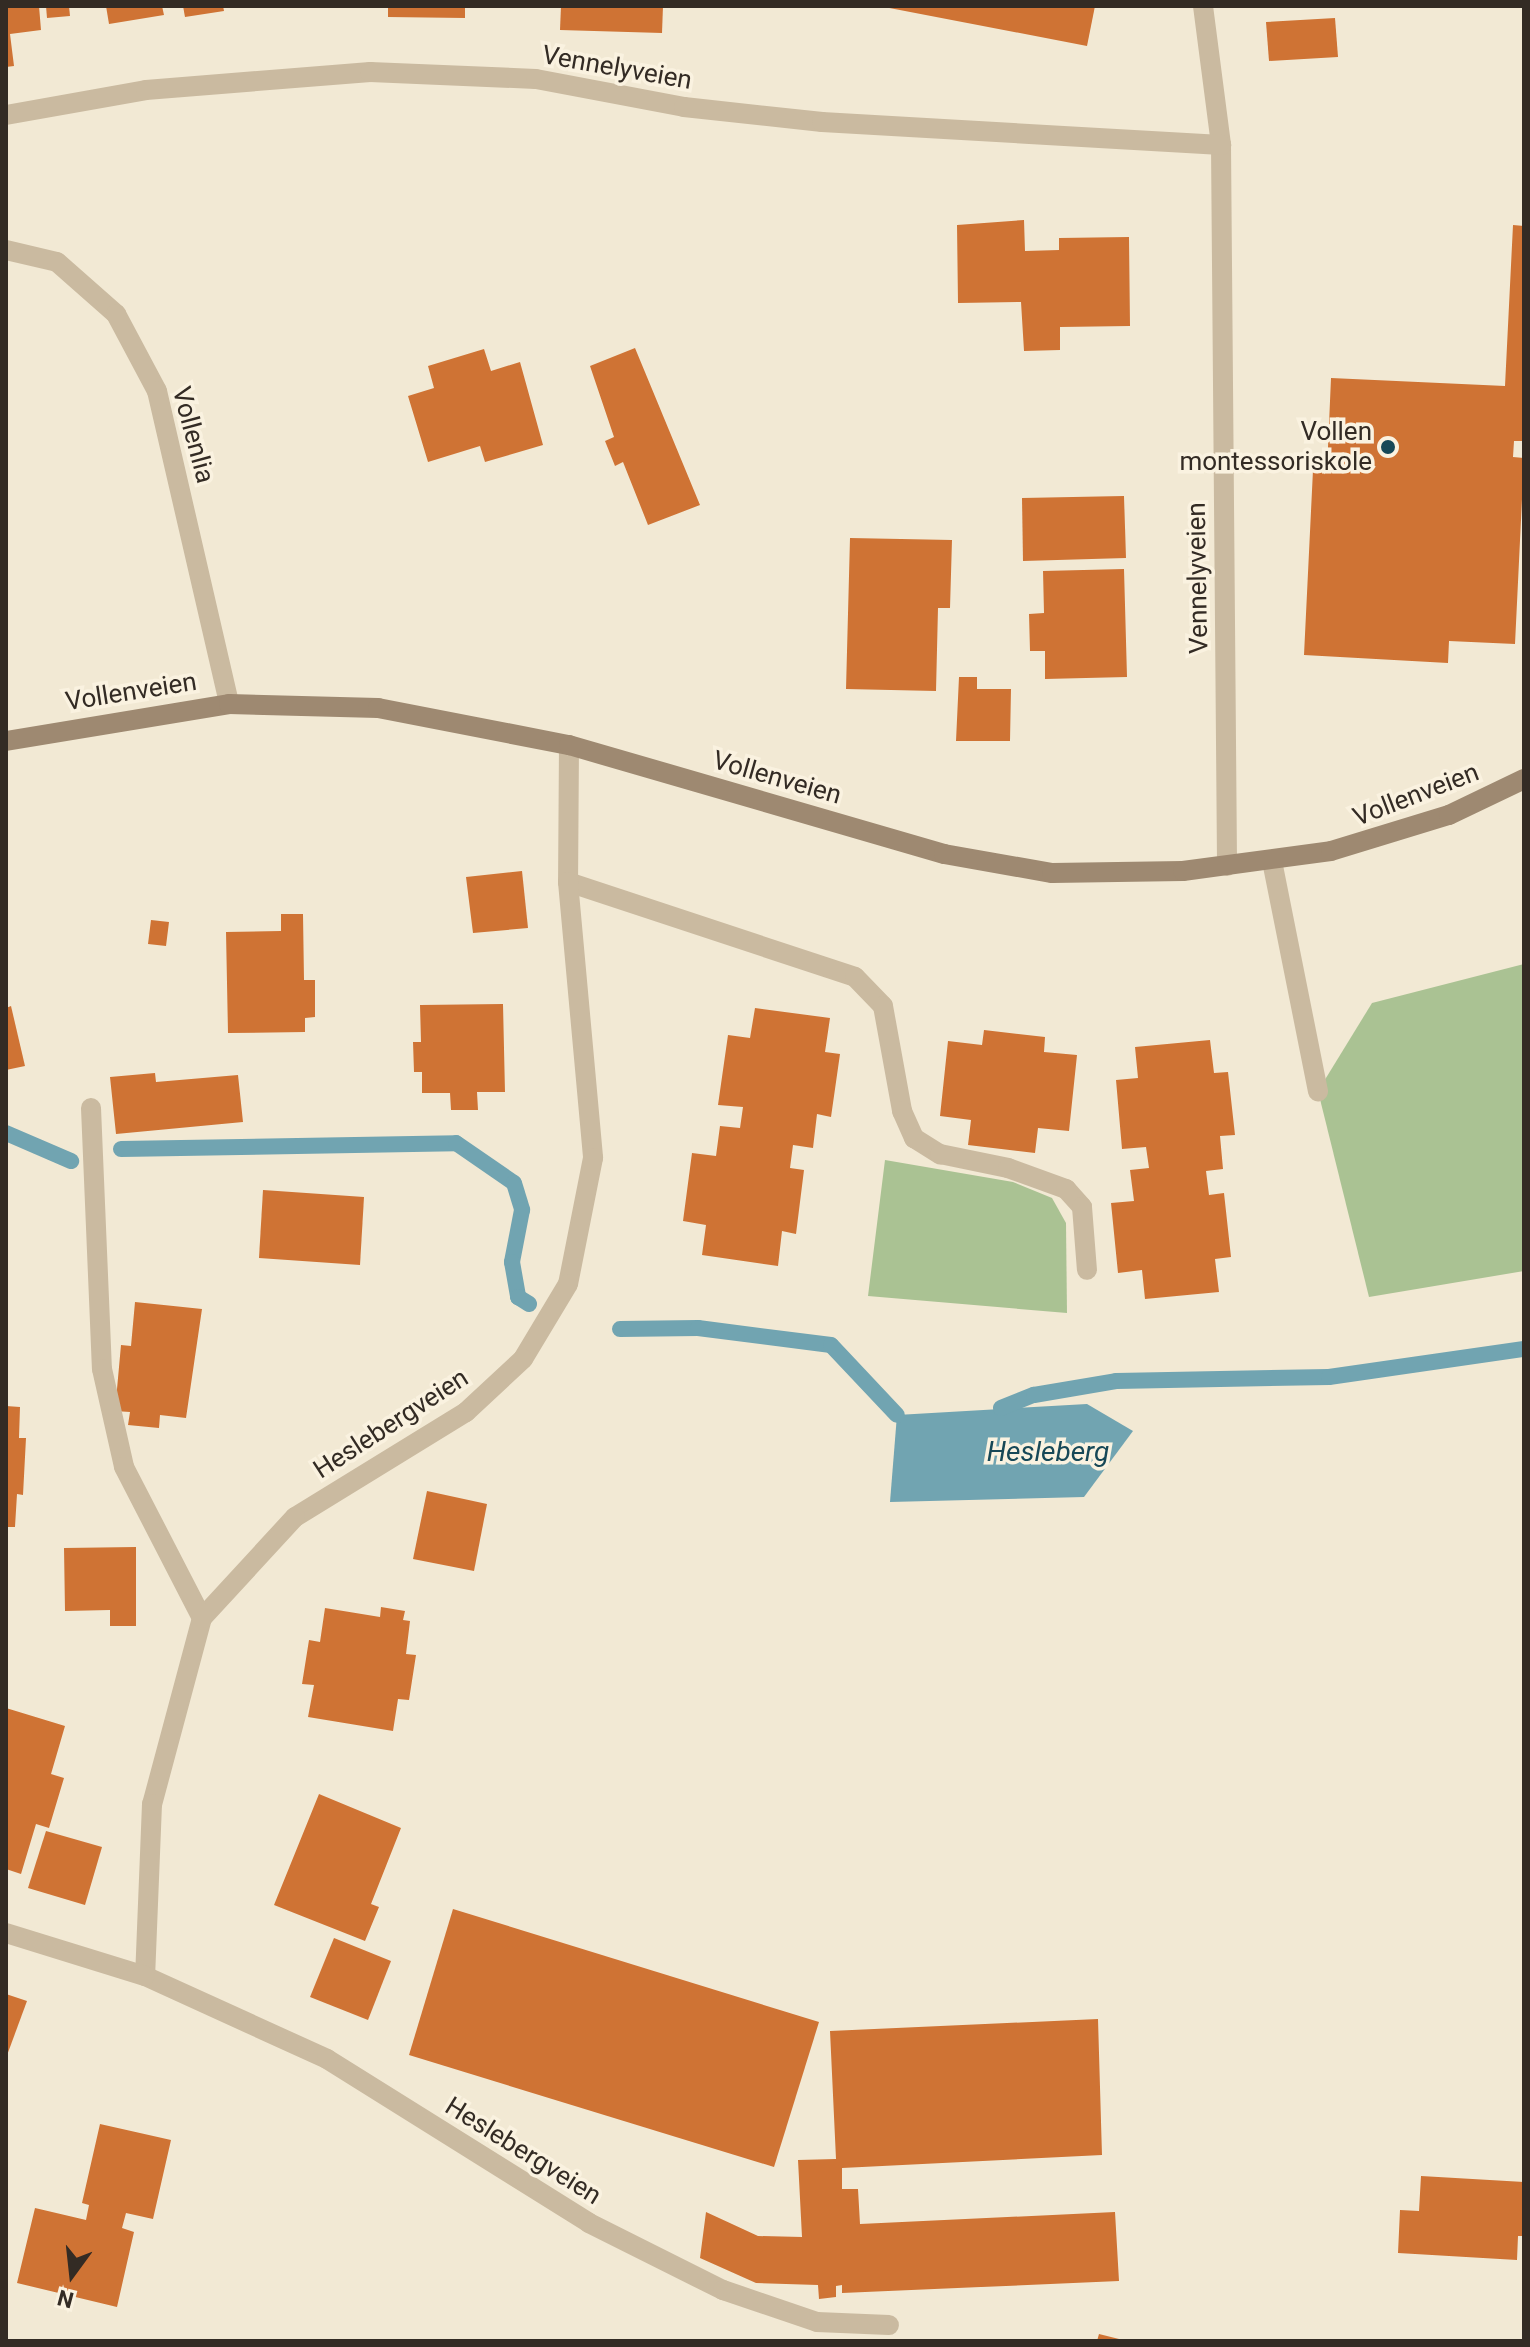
<!DOCTYPE html>
<html>
<head>
<meta charset="utf-8">
<style>
	body { margin:0 }
	#map { position:relative; width:1530px; height:2347px; overflow:hidden; background:#f2e9d4; font-family:Roboto,sans-serif }
	div>[style] { position:absolute }
	.green>* { inset:0; background:#aac293 }
	.water>* { inset:0; background:#71a4b1 }
	.stream>* { height:16px; margin:-8px; padding:0 8px; transform-origin:8px; border-radius:8px; background:#71a4b1 }
	.building>* { inset:0; background:#cf7334 }
	.lane>* { height:20px; margin:-10px; padding:0 10px; transform-origin:10px; border-radius:10px; background:#cabaa0 }
	.street>* { height:20px; margin:-10px; padding:0 10px; transform-origin:10px; border-radius:10px; background:#cabaa0 }
	.secondary>* { height:20px; margin:-10px; padding:0 10px; transform-origin:10px; border-radius:10px; background:#9e8971 }
	.dots>* { width:22px; height:22px; translate:-50% -50%; box-sizing:border-box; border:4px solid #faf2e0; border-radius:50% }
	span { translate:-50% -50%; white-space:nowrap; text-align:center; line-height:1.15; -webkit-text-stroke:7px #faf2e0; paint-order:stroke }
	.street-label { font-size:26px; color:#332b24 }
	.poi-label { font-size:26px; color:#332b24 }
	.right { translate:-100% -50%; text-align:right }
	.water-label { font-size:28px; color:#174857; font-style:italic }
	.frame { position:absolute; inset:0; border:8px solid #332b24; pointer-events:none }
	.north { position:absolute; left:32px; top:2235px; width:80px; height:80px; -webkit-text-stroke:6px #faf2e0; paint-order:stroke; rotate:195deg; font-size:22px; font-weight:700; line-height:32px; text-align:center; color:#332b24 }
	.north::after { content:''; display:block; margin:auto; width:28px; height:36px; background:#332b24; clip-path:polygon(50% 0,100% 100%,50% 72%,0 100%) }
</style>
</head>
<body>
<div id="map">
	<div class="green">
		<i style="clip-path:polygon(1524px 964px,1524px 1271px,1369px 1297px,1318px 1091px,1372px 1003px)"></i>
		<i style="clip-path:polygon(885px 1160px,1013px 1182px,1052px 1198px,1066px 1223px,1067px 1313px,868px 1296px)"></i>
	</div>
	<div class="water">
		<i style="clip-path:polygon(1087px 1404px,1133px 1431px,1084px 1497px,890px 1502px,897px 1415px)"></i>
	</div>
	<div class="stream">
		<i style="left:6px;top:1133px;width:71px;rotate:23.3deg"></i>
		<i style="left:121px;top:1149px;width:335px;rotate:-1deg"></i>
		<i style="left:456px;top:1143px;width:70px;rotate:34.6deg"></i>
		<i style="left:514px;top:1183px;width:28px;rotate:73deg"></i>
		<i style="left:522px;top:1210px;width:53px;rotate:100.9deg"></i>
		<i style="left:512px;top:1262px;width:36px;rotate:80deg"></i>
		<i style="left:518px;top:1297px;width:13px;rotate:32deg"></i>
		<i style="left:620px;top:1329px;width:78px;rotate:-0.7deg"></i>
		<i style="left:698px;top:1328px;width:134px;rotate:7.3deg"></i>
		<i style="left:831px;top:1345px;width:96px;rotate:46.7deg"></i>
		<i style="left:1001px;top:1408px;width:35px;rotate:-22deg"></i>
		<i style="left:1034px;top:1395px;width:83px;rotate:-9.7deg"></i>
		<i style="left:1116px;top:1381px;width:213px;rotate:-1.1deg"></i>
		<i style="left:1329px;top:1377px;width:197px;rotate:-8.2deg"></i>
	</div>
	<div class="building">
		<i style="clip-path:polygon(6px 6px,39px 6px,41px 30px,10px 34px,14px 66px,6px 67px)"></i>
		<i style="clip-path:polygon(46px 6px,69px 6px,70px 16px,47px 18px)"></i>
		<i style="clip-path:polygon(106px 6px,162px 6px,164px 15px,109px 24px)"></i>
		<i style="clip-path:polygon(183px 6px,223px 6px,224px 11px,185px 17px)"></i>
		<i style="clip-path:polygon(388px 6px,465px 6px,465px 18px,388px 17px)"></i>
		<i style="clip-path:polygon(561px 6px,663px 6px,662px 33px,560px 30px)"></i>
		<i style="clip-path:polygon(879px 6px,1095px 6px,1087px 46px)"></i>
		<i style="clip-path:polygon(1335px 18px,1338px 57px,1269px 61px,1266px 22px)"></i>
		<i style="clip-path:polygon(1024px 220px,1025px 251px,1059px 250px,1059px 238px,1129px 237px,1130px 326px,1060px 327px,1060px 350px,1024px 351px,1021px 302px,958px 303px,957px 225px)"></i>
		<i style="clip-path:polygon(1513px 225px,1524px 226px,1524px 441px,1514px 441px,1513px 457px,1524px 458px,1515px 644px,1449px 641px,1448px 663px,1304px 655px,1313px 470px,1327px 470px,1331px 378px,1505px 386px)"></i>
		<i style="clip-path:polygon(635px 348px,700px 505px,648px 525px,623px 462px,615px 466px,605px 441px,614px 437px,590px 366px)"></i>
		<i style="clip-path:polygon(484px 349px,491px 371px,520px 362px,543px 445px,485px 462px,480px 446px,428px 462px,408px 396px,434px 388px,428px 366px)"></i>
		<i style="clip-path:polygon(1124px 496px,1126px 558px,1023px 561px,1022px 498px)"></i>
		<i style="clip-path:polygon(850px 538px,952px 540px,950px 608px,938px 608px,936px 691px,846px 689px)"></i>
		<i style="clip-path:polygon(1124px 569px,1127px 677px,1045px 679px,1045px 651px,1030px 651px,1029px 614px,1044px 613px,1043px 571px)"></i>
		<i style="clip-path:polygon(959px 677px,977px 677px,977px 689px,1011px 689px,1010px 741px,956px 741px)"></i>
		<i style="clip-path:polygon(522px 871px,528px 928px,473px 933px,466px 877px)"></i>
		<i style="clip-path:polygon(281px 914px,303px 914px,304px 980px,315px 980px,315px 1017px,305px 1018px,305px 1032px,228px 1033px,226px 932px,281px 931px)"></i>
		<i style="clip-path:polygon(151px 920px,169px 922px,166px 946px,148px 944px)"></i>
		<i style="clip-path:polygon(503px 1004px,505px 1092px,477px 1092px,478px 1110px,451px 1110px,450px 1093px,422px 1093px,422px 1072px,414px 1072px,413px 1042px,421px 1042px,420px 1005px)"></i>
		<i style="clip-path:polygon(11px 1006px,25px 1066px,6px 1070px,6px 1008px)"></i>
		<i style="clip-path:polygon(755px 1008px,830px 1018px,825px 1052px,840px 1054px,831px 1117px,817px 1114px,813px 1148px,793px 1145px,790px 1168px,804px 1170px,796px 1234px,782px 1231px,778px 1266px,702px 1255px,706px 1225px,683px 1221px,692px 1153px,716px 1156px,720px 1126px,740px 1128px,743px 1107px,718px 1105px,728px 1035px,750px 1038px)"></i>
		<i style="clip-path:polygon(984px 1030px,1045px 1037px,1044px 1052px,1077px 1055px,1069px 1131px,1038px 1128px,1035px 1153px,968px 1145px,971px 1120px,940px 1116px,948px 1041px,982px 1045px)"></i>
		<i style="clip-path:polygon(1210px 1040px,1214px 1073px,1228px 1072px,1235px 1135px,1220px 1136px,1223px 1169px,1206px 1171px,1209px 1195px,1224px 1193px,1231px 1257px,1215px 1259px,1219px 1292px,1145px 1299px,1142px 1270px,1118px 1273px,1111px 1203px,1134px 1201px,1130px 1170px,1149px 1168px,1146px 1147px,1122px 1149px,1116px 1080px,1138px 1078px,1135px 1047px)"></i>
		<i style="clip-path:polygon(155px 1073px,156px 1082px,238px 1075px,243px 1122px,116px 1134px,110px 1077px)"></i>
		<i style="clip-path:polygon(263px 1190px,364px 1197px,360px 1265px,259px 1258px)"></i>
		<i style="clip-path:polygon(135px 1302px,202px 1309px,186px 1418px,160px 1415px,159px 1428px,128px 1425px,130px 1412px,115px 1411px,121px 1345px,131px 1346px)"></i>
		<i style="clip-path:polygon(6px 1406px,20px 1407px,19px 1438px,26px 1438px,23px 1495px,17px 1494px,15px 1527px,6px 1527px)"></i>
		<i style="clip-path:polygon(427px 1491px,487px 1504px,474px 1571px,413px 1559px)"></i>
		<i style="clip-path:polygon(136px 1547px,136px 1626px,110px 1626px,110px 1610px,65px 1611px,64px 1548px)"></i>
		<i style="clip-path:polygon(381px 1607px,405px 1611px,403px 1620px,410px 1621px,406px 1654px,416px 1655px,409px 1700px,398px 1699px,393px 1731px,308px 1717px,314px 1685px,302px 1684px,309px 1640px,320px 1642px,325px 1608px,380px 1617px)"></i>
		<i style="clip-path:polygon(6px 1708px,65px 1726px,51px 1774px,64px 1778px,49px 1828px,36px 1824px,21px 1874px,6px 1869px)"></i>
		<i style="clip-path:polygon(319px 1794px,401px 1828px,371px 1904px,379px 1907px,365px 1941px,274px 1905px)"></i>
		<i style="clip-path:polygon(46px 1831px,102px 1847px,85px 1905px,28px 1888px)"></i>
		<i style="clip-path:polygon(453px 1909px,819px 2022px,774px 2167px,409px 2055px)"></i>
		<i style="clip-path:polygon(334px 1938px,391px 1961px,368px 2020px,310px 1997px)"></i>
		<i style="clip-path:polygon(6px 1994px,27px 2001px,6px 2058px)"></i>
		<i style="clip-path:polygon(1098px 2019px,1102px 2155px,842px 2168px,842px 2189px,858px 2189px,860px 2224px,1115px 2212px,1119px 2281px,842px 2293px,842px 2285px,836px 2286px,836px 2297px,819px 2299px,818px 2285px,756px 2283px,700px 2258px,706px 2212px,758px 2236px,802px 2237px,798px 2160px,836px 2159px,830px 2031px)"></i>
		<i style="clip-path:polygon(100px 2124px,171px 2140px,153px 2219px,126px 2213px,122px 2228px,134px 2232px,117px 2307px,17px 2283px,35px 2208px,86px 2220px,89px 2205px,82px 2203px)"></i>
		<i style="clip-path:polygon(1421px 2176px,1524px 2182px,1524px 2236px,1518px 2236px,1517px 2260px,1398px 2253px,1400px 2210px,1419px 2211px)"></i>
		<i style="clip-path:polygon(1099px 2334px,1123px 2340px,1123px 2341px,1097px 2341px)"></i>
	</div>
	<div class="lane">
		<i style="left:1272px;top:861px;width:235px;rotate:78.7deg"></i>
		<i style="left:568px;top:882px;width:302px;rotate:18.3deg"></i>
		<i style="left:855px;top:977px;width:40px;rotate:46deg"></i>
		<i style="left:883px;top:1006px;width:107px;rotate:79.7deg"></i>
		<i style="left:902px;top:1111px;width:30px;rotate:66deg"></i>
		<i style="left:914px;top:1138px;width:31px;rotate:32deg"></i>
		<i style="left:940px;top:1154px;width:69px;rotate:11.6deg"></i>
		<i style="left:1008px;top:1168px;width:62px;rotate:19.9deg"></i>
		<i style="left:1066px;top:1189px;width:24px;rotate:48deg"></i>
		<i style="left:1082px;top:1207px;width:63px;rotate:85.5deg"></i>
	</div>
	<div class="street">
		<i style="left:1203px;top:6px;width:140px;rotate:82.6deg"></i>
		<i style="left:1221px;top:145px;width:721px;rotate:89.52deg"></i>
		<i style="left:6px;top:115px;width:142px;rotate:-10.1deg"></i>
		<i style="left:146px;top:90px;width:225px;rotate:-4.6deg"></i>
		<i style="left:370px;top:72px;width:166px;rotate:2.4deg"></i>
		<i style="left:536px;top:79px;width:151px;rotate:10.7deg"></i>
		<i style="left:684px;top:107px;width:139px;rotate:6.2deg"></i>
		<i style="left:822px;top:122px;width:400px;rotate:3.3deg"></i>
		<i style="left:6px;top:250px;width:52px;rotate:13.2deg"></i>
		<i style="left:57px;top:262px;width:79px;rotate:41.4deg"></i>
		<i style="left:116px;top:314px;width:87px;rotate:62deg"></i>
		<i style="left:157px;top:391px;width:321px;rotate:77deg"></i>
		<i style="left:569px;top:745px;width:137px;rotate:90.4deg"></i>
		<i style="left:568px;top:882px;width:277px;rotate:84.8deg"></i>
		<i style="left:593px;top:1158px;width:128px;rotate:101.2deg"></i>
		<i style="left:568px;top:1284px;width:87px;rotate:121deg"></i>
		<i style="left:523px;top:1359px;width:78px;rotate:137.1deg"></i>
		<i style="left:466px;top:1412px;width:201px;rotate:148.4deg"></i>
		<i style="left:295px;top:1517px;width:137px;rotate:132.6deg"></i>
		<i style="left:202px;top:1618px;width:193px;rotate:105deg"></i>
		<i style="left:152px;top:1804px;width:172px;rotate:92.3deg"></i>
		<i style="left:145px;top:1976px;width:200px;rotate:24.5deg"></i>
		<i style="left:327px;top:2059px;width:309px;rotate:32deg"></i>
		<i style="left:589px;top:2223px;width:150px;rotate:26.6deg"></i>
		<i style="left:723px;top:2290px;width:99px;rotate:18.8deg"></i>
		<i style="left:817px;top:2322px;width:72px;rotate:2.4deg"></i>
		<i style="left:91px;top:1108px;width:261px;rotate:87.6deg"></i>
		<i style="left:102px;top:1369px;width:100px;rotate:77.3deg"></i>
		<i style="left:124px;top:1467px;width:170px;rotate:62.7deg"></i>
		<i style="left:6px;top:1933px;width:145px;rotate:17.2deg"></i>
	</div>
	<div class="secondary">
		<i style="left:6px;top:741px;width:226px;rotate:-9.4deg"></i>
		<i style="left:229px;top:704px;width:149px;rotate:1.5deg"></i>
		<i style="left:378px;top:708px;width:195px;rotate:11deg"></i>
		<i style="left:569px;top:745px;width:391px;rotate:16.2deg"></i>
		<i style="left:944px;top:854px;width:110px;rotate:10deg"></i>
		<i style="left:1052px;top:873px;width:131px;rotate:-0.9deg"></i>
		<i style="left:1183px;top:871px;width:149px;rotate:-7.7deg"></i>
		<i style="left:1331px;top:851px;width:123px;rotate:-17deg"></i>
		<i style="left:1449px;top:815px;width:83px;rotate:-25.6deg"></i>
	</div>
	<div class="dots">
		<i style="left:1388px;top:447px;background:#174857"></i>
	</div>
	<div class="street-label">
		<span style="left:617px;top:68px;rotate:10deg">Vennelyveien</span>
		<span style="left:193px;top:435px;rotate:75deg">Vollenlia</span>
		<span style="left:1198px;top:578px;rotate:-91deg">Vennelyveien</span>
		<span style="left:131px;top:692px;rotate:-9deg">Vollenveien</span>
		<span style="left:777px;top:778px;rotate:16deg">Vollenveien</span>
		<span style="left:1416px;top:795px;rotate:-21deg">Vollenveien</span>
		<span style="left:391px;top:1424px;rotate:-33deg">Heslebergveien</span>
		<span style="left:523px;top:2151px;rotate:32deg">Heslebergveien</span>
	</div>
	<div class="poi-label">
		<span class="right" style="left:1372px;top:447px">Vollen<br>montessoriskole</span>
	</div>
	<div class="water-label">
		<span style="left:1048px;top:1452px">Hesleberg</span>
	</div>
	<div class="frame"></div>
	<div class="north">N</div>
</div>
</body>
</html>
